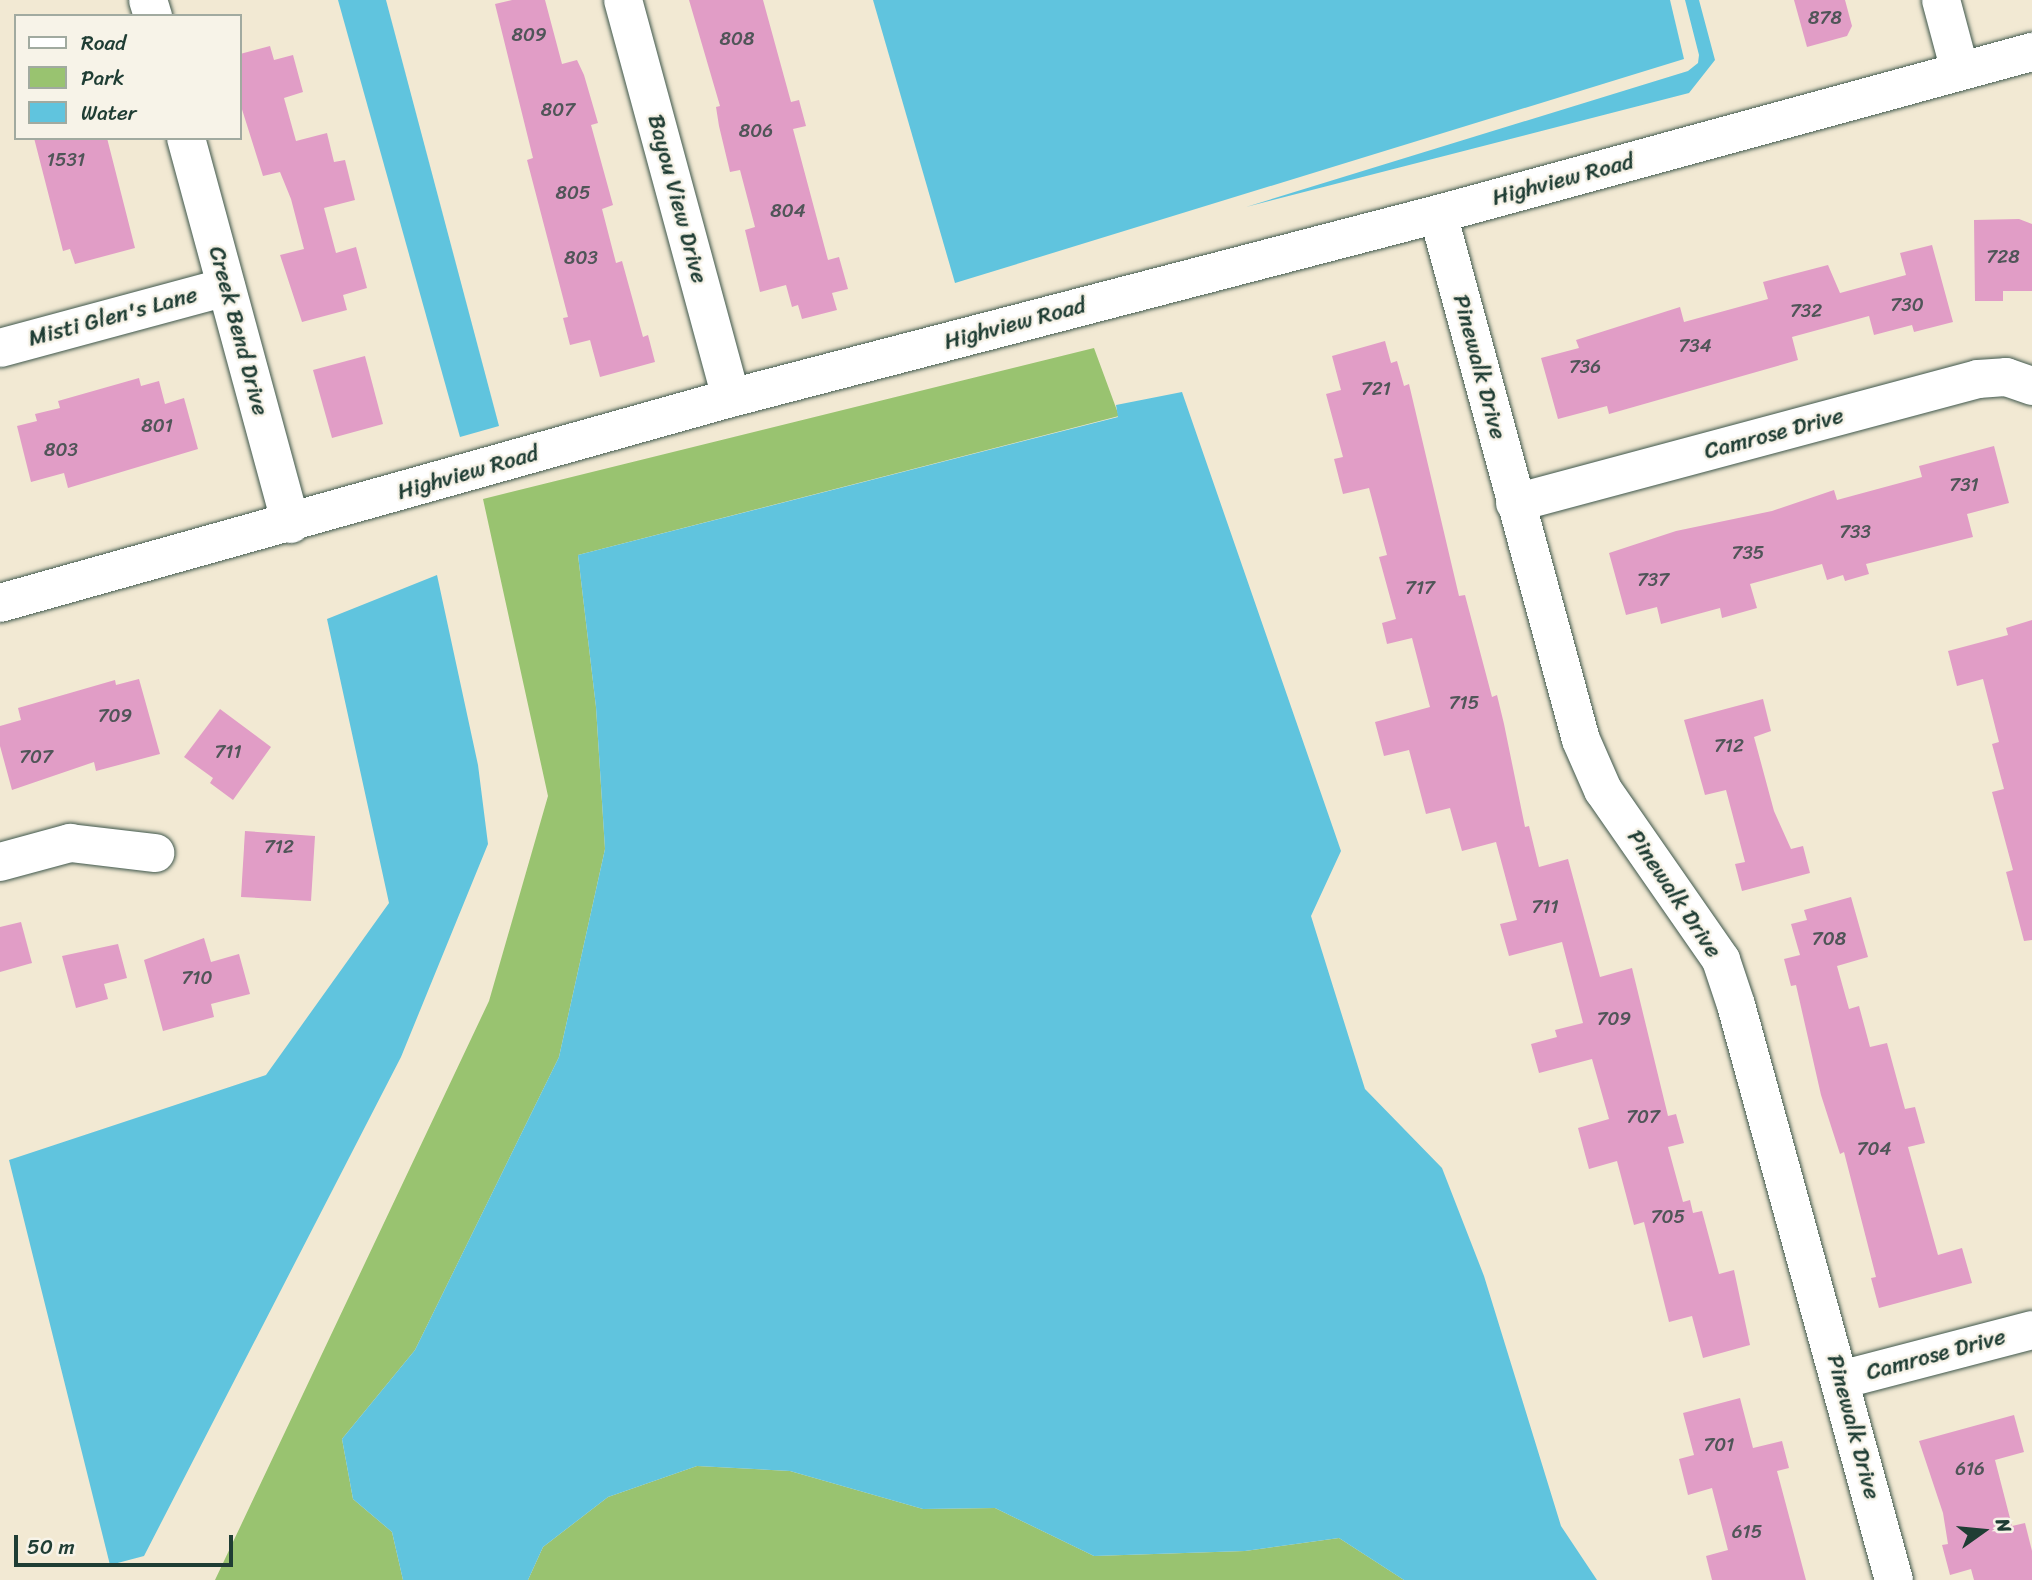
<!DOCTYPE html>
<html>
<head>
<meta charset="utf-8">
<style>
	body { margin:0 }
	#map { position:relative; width:2032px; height:1580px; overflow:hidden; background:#f2e9d3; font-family:Sriracha,sans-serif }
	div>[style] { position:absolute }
	.green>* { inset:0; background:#99c370 }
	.water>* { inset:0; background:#60c4de }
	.building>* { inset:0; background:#e19dc6 }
	.roads { filter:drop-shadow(0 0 2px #3f574c) drop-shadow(0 0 2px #3f574c) }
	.minor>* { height:38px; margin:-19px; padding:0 19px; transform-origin:19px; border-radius:19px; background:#fff }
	span { translate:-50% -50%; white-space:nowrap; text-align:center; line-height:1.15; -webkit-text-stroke:5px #f7f3e8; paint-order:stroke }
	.number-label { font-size:19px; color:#505558 }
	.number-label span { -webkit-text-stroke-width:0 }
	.street-label { font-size:23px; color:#1f3d34 }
	.legend { position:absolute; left:14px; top:14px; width:228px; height:126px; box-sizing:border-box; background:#f7f3e8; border:2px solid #a1aaa0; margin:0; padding:9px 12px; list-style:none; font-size:21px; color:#1f3d34 }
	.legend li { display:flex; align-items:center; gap:14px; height:35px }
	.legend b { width:35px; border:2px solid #a1aaa0 }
	.north { position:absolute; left:1948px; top:1496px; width:70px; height:70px; -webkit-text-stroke:5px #f7f3e8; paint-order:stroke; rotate:75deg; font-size:19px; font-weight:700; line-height:28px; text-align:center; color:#1f3d34 }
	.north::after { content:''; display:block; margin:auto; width:24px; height:32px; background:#1f3d34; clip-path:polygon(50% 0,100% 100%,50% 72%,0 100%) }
	.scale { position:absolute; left:14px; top:1535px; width:219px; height:32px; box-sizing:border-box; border:4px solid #1f3d34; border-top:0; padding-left:9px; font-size:21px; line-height:24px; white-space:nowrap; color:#1f3d34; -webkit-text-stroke:5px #f7f3e8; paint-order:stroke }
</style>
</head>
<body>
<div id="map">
	<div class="green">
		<i style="clip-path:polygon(1094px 348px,1119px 416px,578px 555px,596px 707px,605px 849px,559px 1057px,415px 1350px,342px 1439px,353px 1499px,392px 1532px,403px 1580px,215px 1580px,489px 1001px,548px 796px,483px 499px)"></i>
		<i style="clip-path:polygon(697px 1466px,790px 1471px,923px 1509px,995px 1508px,1094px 1556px,1245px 1551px,1339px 1538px,1404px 1580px,528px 1580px,543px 1547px,608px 1497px)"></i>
	</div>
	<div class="water">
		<i style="clip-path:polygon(338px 0,386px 0,499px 426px,460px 437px)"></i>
		<i style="clip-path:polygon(873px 0,1670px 0,1684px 59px,955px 283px)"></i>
		<i style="clip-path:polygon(1685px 0,1699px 0,1715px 60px,1689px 93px,1246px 207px,1688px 71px,1698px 63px,1699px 55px)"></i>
		<i style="clip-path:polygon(1182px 392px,1341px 851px,1311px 916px,1365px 1089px,1442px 1168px,1484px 1276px,1561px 1526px,1597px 1580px,1404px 1580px,1339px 1538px,1245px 1551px,1094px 1556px,995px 1508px,923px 1509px,790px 1471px,697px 1466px,608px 1497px,543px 1547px,528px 1580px,403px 1580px,392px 1532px,353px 1499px,342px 1439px,415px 1350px,559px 1057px,605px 849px,596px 707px,578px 555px,1118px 417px,1116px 405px)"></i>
		<i style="clip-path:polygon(437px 575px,478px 765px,488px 844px,401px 1057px,144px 1556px,110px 1565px,9px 1160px,266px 1075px,389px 903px,327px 619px)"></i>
	</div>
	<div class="building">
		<i style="clip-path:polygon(512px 0,545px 0,562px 64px,577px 60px,584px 75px,598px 123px,591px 125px,613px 205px,602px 209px,616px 263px,622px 261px,643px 337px,648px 335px,655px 362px,600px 377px,590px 340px,570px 345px,563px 318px,568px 317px,527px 160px,533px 158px,495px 4px)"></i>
		<i style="clip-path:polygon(689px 0,763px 0,791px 102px,799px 100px,806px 126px,793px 129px,828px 260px,839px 257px,848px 289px,832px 293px,837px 310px,802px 319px,798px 305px,792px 307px,786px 285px,760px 292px,745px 230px,755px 227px,740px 170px,730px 172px,719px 126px,716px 107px,720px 106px)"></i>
		<i style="clip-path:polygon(1794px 0,1845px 0,1852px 26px,1847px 36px,1807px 47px)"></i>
		<i style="clip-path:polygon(270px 46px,274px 60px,293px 55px,303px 92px,284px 98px,296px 141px,327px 133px,334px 162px,345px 160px,355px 200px,324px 208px,336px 253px,356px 247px,367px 288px,343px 295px,347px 310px,302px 322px,280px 255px,304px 249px,291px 199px,280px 172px,263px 176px,240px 103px,240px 54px)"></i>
		<i style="clip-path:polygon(34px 138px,107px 138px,135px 248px,75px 264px,70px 249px,63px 251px)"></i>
		<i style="clip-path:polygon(2019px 219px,2032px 224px,2032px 291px,2003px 291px,2003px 301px,1975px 301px,1974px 220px)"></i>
		<i style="clip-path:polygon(1932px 245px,1953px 322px,1914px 332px,1912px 325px,1874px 335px,1869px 316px,1792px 337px,1798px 360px,1609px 414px,1607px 406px,1558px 419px,1541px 358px,1579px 348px,1576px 340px,1680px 307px,1684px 322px,1768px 299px,1763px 282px,1828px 265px,1840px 293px,1906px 275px,1900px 253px)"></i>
		<i style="clip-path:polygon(1385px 341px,1391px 363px,1397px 361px,1404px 386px,1409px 384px,1459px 596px,1465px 595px,1492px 697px,1497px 695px,1504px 724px,1525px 827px,1529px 826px,1539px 867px,1568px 859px,1600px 977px,1632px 968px,1668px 1116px,1676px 1114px,1684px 1143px,1668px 1147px,1683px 1202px,1690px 1200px,1693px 1213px,1702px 1211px,1719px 1274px,1734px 1270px,1750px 1345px,1703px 1358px,1692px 1316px,1669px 1322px,1644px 1222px,1634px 1225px,1617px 1161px,1589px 1169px,1578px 1128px,1609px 1119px,1592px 1059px,1539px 1073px,1531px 1044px,1557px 1037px,1555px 1030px,1583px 1023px,1562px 942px,1509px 956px,1500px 924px,1517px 920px,1496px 842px,1462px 851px,1450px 808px,1426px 814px,1409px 750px,1384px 756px,1375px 722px,1430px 707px,1412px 638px,1387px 644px,1382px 623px,1396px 619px,1379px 557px,1387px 555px,1369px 488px,1343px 494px,1334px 459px,1343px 457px,1326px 394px,1341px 390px,1332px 356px)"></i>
		<i style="clip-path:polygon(365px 356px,383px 424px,332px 438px,313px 370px)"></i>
		<i style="clip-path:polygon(139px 378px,141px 386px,159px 381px,165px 404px,184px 398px,198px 449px,68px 488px,64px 473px,31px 482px,17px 426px,37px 421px,35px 414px,60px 408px,58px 401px)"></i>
		<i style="clip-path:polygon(1994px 446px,2009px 503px,1967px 514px,1973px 537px,1866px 564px,1869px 574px,1845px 581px,1843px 575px,1827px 580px,1822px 564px,1750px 584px,1757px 608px,1722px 618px,1720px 608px,1661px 624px,1657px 607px,1626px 615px,1609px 553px,1676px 531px,1772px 511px,1834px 490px,1837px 500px,1922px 477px,1919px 466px)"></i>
		<i style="clip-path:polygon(2032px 620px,2032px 940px,2024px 941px,2006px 872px,2013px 870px,1992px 792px,2004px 789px,1992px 744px,1999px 742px,1983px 679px,1957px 686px,1948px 651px,2008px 635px,2006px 628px)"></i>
		<i style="clip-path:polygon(139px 679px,160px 754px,96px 771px,94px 762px,12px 790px,0 746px,0 726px,21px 720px,18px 708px,115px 680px,116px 685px)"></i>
		<i style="clip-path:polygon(1763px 699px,1771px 731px,1754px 737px,1774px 811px,1791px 849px,1803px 846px,1810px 873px,1742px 891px,1735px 864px,1745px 862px,1726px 790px,1705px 795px,1684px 720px)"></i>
		<i style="clip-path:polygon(220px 709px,271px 747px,233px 800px,210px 783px,213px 778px,184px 757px)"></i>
		<i style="clip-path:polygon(245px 831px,315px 836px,311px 901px,241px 897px)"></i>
		<i style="clip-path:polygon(1851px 897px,1868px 957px,1837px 966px,1849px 1009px,1859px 1006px,1870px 1047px,1887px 1043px,1905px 1109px,1915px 1107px,1925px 1143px,1908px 1147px,1938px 1255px,1962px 1248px,1972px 1283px,1879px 1308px,1871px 1278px,1876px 1277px,1844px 1152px,1840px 1154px,1821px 1095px,1796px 985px,1791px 986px,1784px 959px,1800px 955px,1791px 924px,1807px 920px,1804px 910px)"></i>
		<i style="clip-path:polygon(21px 922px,32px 963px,0 972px,0 927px)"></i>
		<i style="clip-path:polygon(204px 938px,211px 962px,239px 954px,250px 994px,211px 1004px,214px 1017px,163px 1031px,144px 960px)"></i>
		<i style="clip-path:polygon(118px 944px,127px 978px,104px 984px,108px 999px,76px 1008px,62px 956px)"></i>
		<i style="clip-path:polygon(1740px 1398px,1753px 1448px,1782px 1441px,1789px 1468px,1777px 1471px,1806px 1580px,1712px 1580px,1706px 1556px,1728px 1550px,1712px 1488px,1688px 1495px,1679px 1459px,1694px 1455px,1683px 1413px)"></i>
		<i style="clip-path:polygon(2014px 1415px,2024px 1452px,1995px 1460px,2012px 1526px,2025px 1523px,2032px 1551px,2032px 1580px,1974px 1580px,1971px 1569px,1950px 1575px,1942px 1545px,1948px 1544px,1943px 1513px,1919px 1441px)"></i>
	</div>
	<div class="roads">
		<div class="minor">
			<i style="left:148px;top:0;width:17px;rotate:73deg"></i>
			<i style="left:623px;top:0;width:412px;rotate:74.8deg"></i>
			<i style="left:1941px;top:0;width:73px;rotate:75deg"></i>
			<i style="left:186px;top:138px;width:400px;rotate:74.8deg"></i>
			<i style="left:1438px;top:214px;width:545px;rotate:74.79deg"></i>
			<i style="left:1581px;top:740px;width:55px;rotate:66.3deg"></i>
			<i style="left:1603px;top:790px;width:207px;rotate:55.2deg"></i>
			<i style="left:1721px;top:960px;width:47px;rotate:71.6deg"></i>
			<i style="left:1736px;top:1005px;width:596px;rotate:74.64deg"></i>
			<i style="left:0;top:348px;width:234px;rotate:-15.1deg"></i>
			<i style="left:1515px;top:503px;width:479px;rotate:-15deg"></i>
			<i style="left:1978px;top:379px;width:28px;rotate:-4deg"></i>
			<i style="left:2006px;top:377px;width:28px;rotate:19deg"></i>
			<i style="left:0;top:603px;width:759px;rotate:-15.67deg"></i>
			<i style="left:731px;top:398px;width:731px;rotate:-14.59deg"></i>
			<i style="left:1438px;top:214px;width:616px;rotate:-15.26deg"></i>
			<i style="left:0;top:862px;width:73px;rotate:-15.2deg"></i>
			<i style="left:70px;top:843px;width:86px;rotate:6.7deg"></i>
			<i style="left:1840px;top:1380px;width:198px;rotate:-14.6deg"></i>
		</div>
	</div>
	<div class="number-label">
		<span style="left:1825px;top:18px">878</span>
		<span style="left:529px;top:35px">809</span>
		<span style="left:737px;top:39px">808</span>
		<span style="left:558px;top:110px">807</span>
		<span style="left:756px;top:131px">806</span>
		<span style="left:66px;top:160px">1531</span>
		<span style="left:573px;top:193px">805</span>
		<span style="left:788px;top:211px">804</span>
		<span style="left:2003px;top:257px">728</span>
		<span style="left:581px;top:258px">803</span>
		<span style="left:1907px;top:305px">730</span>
		<span style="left:1806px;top:311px">732</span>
		<span style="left:1695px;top:346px">734</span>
		<span style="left:1585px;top:367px">736</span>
		<span style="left:1376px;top:389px">721</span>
		<span style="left:157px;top:426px">801</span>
		<span style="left:61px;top:450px">803</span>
		<span style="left:1964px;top:485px">731</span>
		<span style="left:1855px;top:532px">733</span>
		<span style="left:1748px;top:553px">735</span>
		<span style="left:1653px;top:580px">737</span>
		<span style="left:1420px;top:588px">717</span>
		<span style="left:1464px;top:703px">715</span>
		<span style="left:115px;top:716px">709</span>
		<span style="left:1729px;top:746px">712</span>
		<span style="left:228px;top:752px">711</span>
		<span style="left:36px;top:757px">707</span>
		<span style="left:279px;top:847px">712</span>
		<span style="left:1545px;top:907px">711</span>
		<span style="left:1829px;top:939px">708</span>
		<span style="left:197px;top:978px">710</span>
		<span style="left:1614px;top:1019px">709</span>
		<span style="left:1643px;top:1117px">707</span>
		<span style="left:1874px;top:1149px">704</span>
		<span style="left:1668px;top:1217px">705</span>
		<span style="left:1719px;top:1445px">701</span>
		<span style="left:1970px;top:1469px">616</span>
		<span style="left:1747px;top:1532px">615</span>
	</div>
	<div class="street-label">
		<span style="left:1563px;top:180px;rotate:-15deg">Highview Road</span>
		<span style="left:677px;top:199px;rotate:75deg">Bayou View Drive</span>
		<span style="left:113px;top:317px;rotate:-15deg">Misti Glen's Lane</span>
		<span style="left:1015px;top:324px;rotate:-15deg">Highview Road</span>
		<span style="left:238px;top:331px;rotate:75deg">Creek Bend Drive</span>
		<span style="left:1479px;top:367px;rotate:75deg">Pinewalk Drive</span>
		<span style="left:1774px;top:434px;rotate:-15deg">Camrose Drive</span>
		<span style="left:468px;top:473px;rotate:-16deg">Highview Road</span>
		<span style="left:1674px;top:894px;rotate:56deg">Pinewalk Drive</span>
		<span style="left:1936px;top:1355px;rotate:-15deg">Camrose Drive</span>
		<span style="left:1853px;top:1427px;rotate:75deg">Pinewalk Drive</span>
	</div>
	<ul class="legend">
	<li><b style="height:9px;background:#fff"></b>Road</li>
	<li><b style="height:19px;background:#99c370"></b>Park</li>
	<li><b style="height:19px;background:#60c4de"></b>Water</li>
	</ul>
	<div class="north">N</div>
	<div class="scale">50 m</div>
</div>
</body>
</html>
